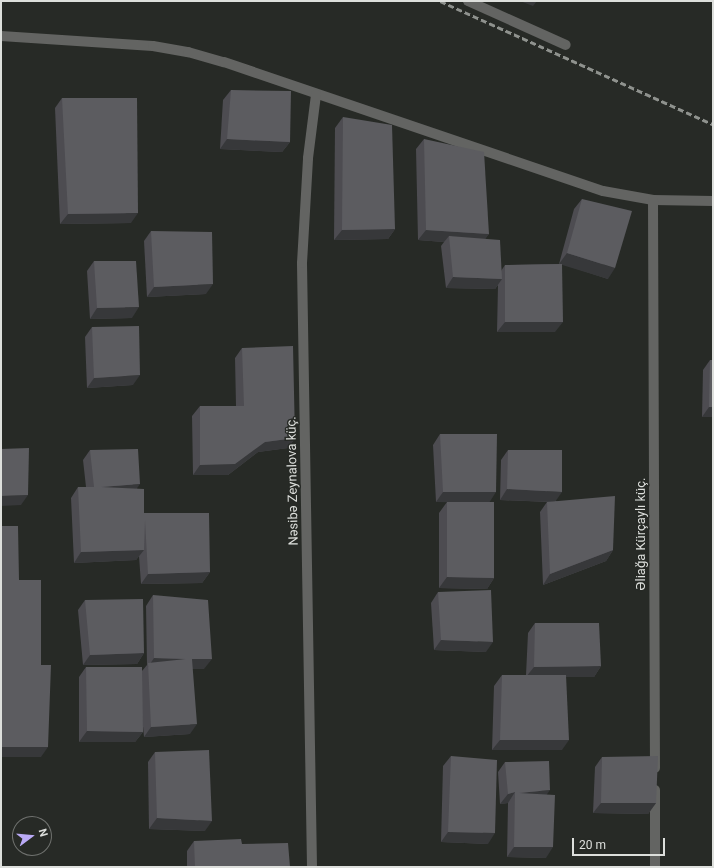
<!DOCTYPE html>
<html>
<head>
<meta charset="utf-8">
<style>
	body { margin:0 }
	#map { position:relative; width:714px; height:868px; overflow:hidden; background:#272a26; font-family:Roboto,sans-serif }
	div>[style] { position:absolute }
	.minor>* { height:10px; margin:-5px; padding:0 5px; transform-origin:5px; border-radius:5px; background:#636462 }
	.rail>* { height:3px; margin-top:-1.5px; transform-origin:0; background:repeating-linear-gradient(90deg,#8f928e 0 6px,transparent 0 9px) }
	.wall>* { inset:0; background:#4d4c51 }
	.shaded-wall>* { inset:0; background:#37383a }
	.building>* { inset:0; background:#5c5c60 }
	span { translate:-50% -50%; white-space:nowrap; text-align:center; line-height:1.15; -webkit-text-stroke:3px #272a26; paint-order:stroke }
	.street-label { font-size:13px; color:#dddfdc }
	.frame { position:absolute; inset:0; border:2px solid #dddfdc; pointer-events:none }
	.north { position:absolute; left:12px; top:816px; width:40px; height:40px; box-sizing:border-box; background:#272a26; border:1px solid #70726f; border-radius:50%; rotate:74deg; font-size:11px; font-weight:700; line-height:16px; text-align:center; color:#dddfdc }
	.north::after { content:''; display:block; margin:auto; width:14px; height:18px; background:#baaaf6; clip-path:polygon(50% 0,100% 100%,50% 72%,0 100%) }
	.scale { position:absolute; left:572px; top:838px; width:93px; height:18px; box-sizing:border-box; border:2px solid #dddfdc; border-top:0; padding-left:5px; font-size:12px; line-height:14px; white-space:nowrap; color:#dddfdc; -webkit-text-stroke:3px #272a26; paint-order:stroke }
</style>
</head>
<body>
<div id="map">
	<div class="minor">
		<i style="left:468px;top:1px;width:107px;rotate:24.2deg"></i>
		<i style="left:1px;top:36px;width:152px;rotate:3.8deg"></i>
		<i style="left:153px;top:46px;width:36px;rotate:10deg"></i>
		<i style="left:188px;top:52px;width:37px;rotate:16deg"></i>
		<i style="left:224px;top:62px;width:400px;rotate:18.8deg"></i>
		<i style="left:603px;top:191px;width:51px;rotate:10.2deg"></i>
		<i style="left:653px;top:200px;width:60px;rotate:1deg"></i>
		<i style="left:653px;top:200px;width:568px;rotate:89.8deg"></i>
		<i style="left:655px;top:790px;width:77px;rotate:90deg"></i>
		<i style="left:312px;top:867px;width:604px;rotate:-90.95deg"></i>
		<i style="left:302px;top:263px;width:105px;rotate:-86.7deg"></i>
		<i style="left:308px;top:158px;width:64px;rotate:-82.8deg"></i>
	</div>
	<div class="rail">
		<i style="left:440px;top:1px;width:299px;rotate:24.3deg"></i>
	</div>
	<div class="wall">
		<i style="clip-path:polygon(231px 90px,290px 142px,282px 152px,220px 149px,223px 100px)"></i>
		<i style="clip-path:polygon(62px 98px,131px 223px,60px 224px,55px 108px)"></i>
		<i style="clip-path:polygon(343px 117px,395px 229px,388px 239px,334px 240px,335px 128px)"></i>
		<i style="clip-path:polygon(424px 139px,489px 234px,485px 238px,501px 271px,505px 265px,559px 264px,574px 209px,582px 199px,608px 279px,562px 264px,555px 332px,497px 332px,498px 285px,495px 289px,446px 288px,441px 246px,444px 242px,418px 240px,416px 149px)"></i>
		<i style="clip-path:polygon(151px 231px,206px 294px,147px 297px,144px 241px)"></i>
		<i style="clip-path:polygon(94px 261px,132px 318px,90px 319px,87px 271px)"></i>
		<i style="clip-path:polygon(92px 327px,133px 385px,87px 388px,85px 337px)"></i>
		<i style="clip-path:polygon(242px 348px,295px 438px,288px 448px,258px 452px,228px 475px,193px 475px,192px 416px,200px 406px,236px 406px,235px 358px)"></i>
		<i style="clip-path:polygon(710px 360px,713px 360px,713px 417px,702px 417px,703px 370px)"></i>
		<i style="clip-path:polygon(440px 434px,489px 502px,494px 578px,487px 589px,439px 588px,439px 513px,447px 502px,449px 502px,436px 502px,433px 445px)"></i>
		<i style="clip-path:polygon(90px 450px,137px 488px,144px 513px,210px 572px,202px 583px,141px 584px,139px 556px,136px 560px,74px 563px,71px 498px,78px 487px,86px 487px,83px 460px)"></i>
		<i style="clip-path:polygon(508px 450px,556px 501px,613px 550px,606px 561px,543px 585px,540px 512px,547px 502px,549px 502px,500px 500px,501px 460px)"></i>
		<i style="clip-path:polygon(438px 592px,486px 652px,434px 650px,431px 603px)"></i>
		<i style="clip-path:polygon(153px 595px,204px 669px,192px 669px,190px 734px,144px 737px,142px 715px,143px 732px,135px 742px,79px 742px,79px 677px,86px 667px,142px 671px,147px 665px,146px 606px)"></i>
		<i style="clip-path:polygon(85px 600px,144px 653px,137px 664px,83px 665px,78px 610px)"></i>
		<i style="clip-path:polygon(535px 623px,601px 666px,594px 677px,566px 677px,562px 750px,492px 750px,494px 686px,502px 675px,526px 675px,528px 633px)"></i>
		<i style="clip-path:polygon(155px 752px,205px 831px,149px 829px,148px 762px)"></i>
		<i style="clip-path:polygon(451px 756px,488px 844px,441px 842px,443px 766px)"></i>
		<i style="clip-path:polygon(602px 757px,656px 803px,648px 814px,593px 813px,595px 767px)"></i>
		<i style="clip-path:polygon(505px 762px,547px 795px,546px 858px,507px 857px,508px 803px,500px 804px,498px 772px)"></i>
		<i style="clip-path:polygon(194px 841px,242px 844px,290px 867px,187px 867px,187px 851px)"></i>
	</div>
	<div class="shaded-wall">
		<i style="clip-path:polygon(520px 1px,537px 1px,533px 6px)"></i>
		<i style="clip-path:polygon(227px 139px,290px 142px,282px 152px,220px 149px)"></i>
		<i style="clip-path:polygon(138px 213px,131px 223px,60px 224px,68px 214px)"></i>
		<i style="clip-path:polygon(395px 229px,388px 239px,334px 240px,342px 230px)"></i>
		<i style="clip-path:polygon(426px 230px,489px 234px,481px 245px,449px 236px,444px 242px,418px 240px)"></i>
		<i style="clip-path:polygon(567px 253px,615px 268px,608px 279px,559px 264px)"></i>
		<i style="clip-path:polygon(453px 277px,502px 279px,495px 289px,446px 288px)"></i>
		<i style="clip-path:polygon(213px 284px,206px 294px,147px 297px,154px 287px)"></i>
		<i style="clip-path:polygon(139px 307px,132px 318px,90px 319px,97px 308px)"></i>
		<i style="clip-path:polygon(505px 322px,563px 322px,555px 332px,497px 332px)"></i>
		<i style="clip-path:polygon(140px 375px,133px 385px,87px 388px,94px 378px)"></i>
		<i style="clip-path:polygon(709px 407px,713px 407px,713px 417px,702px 417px)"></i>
		<i style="clip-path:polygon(295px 438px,288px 448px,258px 452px,228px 475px,193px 475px,200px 465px,265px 442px)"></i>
		<i style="clip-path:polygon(140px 484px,133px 494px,101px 487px)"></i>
		<i style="clip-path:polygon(507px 489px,562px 492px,555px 502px,500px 500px)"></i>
		<i style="clip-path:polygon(443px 492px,496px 492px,489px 503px,436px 502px)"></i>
		<i style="clip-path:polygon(28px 495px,21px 505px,1px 506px,1px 496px)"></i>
		<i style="clip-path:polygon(144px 550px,136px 560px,74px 563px,81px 552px)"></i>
		<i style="clip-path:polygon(613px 550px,606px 561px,543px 585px,550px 574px)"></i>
		<i style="clip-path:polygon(210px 572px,202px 583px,141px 584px,148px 574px)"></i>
		<i style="clip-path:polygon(447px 577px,494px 578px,487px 589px,439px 588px)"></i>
		<i style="clip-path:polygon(441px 640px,493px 642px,486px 652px,434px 650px)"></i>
		<i style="clip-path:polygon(144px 653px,137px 664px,83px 665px,90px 655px)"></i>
		<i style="clip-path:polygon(154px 658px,186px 659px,148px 667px)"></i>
		<i style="clip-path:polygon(192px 659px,212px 659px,204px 669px,184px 669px)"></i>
		<i style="clip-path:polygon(601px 666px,594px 677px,526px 677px,534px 667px)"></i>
		<i style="clip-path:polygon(197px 724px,190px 734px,144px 737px,151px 727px)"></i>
		<i style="clip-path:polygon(87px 731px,143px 732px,135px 742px,79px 742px)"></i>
		<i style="clip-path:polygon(500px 740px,569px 740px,562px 750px,492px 750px)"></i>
		<i style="clip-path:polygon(1px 747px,48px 747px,41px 757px,1px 757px)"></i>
		<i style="clip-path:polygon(550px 790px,543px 800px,519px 793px)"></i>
		<i style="clip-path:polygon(515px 792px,508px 803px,500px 804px,508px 794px)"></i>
		<i style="clip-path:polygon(601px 803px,656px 803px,648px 814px,593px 813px)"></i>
		<i style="clip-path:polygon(157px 818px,212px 821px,205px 831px,149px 829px)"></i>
		<i style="clip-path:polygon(448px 832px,495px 833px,488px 844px,441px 842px)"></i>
		<i style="clip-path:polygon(514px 847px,553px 847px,546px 858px,507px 857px)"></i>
	</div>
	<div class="building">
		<i style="clip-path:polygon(231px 90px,291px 91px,290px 142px,227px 139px)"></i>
		<i style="clip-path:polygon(62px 98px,137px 98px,138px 213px,68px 214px)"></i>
		<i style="clip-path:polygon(343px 117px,392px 125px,395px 229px,342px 230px)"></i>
		<i style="clip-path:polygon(424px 139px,484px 152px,489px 234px,426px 230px)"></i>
		<i style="clip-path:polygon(582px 199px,632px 211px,615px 268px,567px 253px)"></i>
		<i style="clip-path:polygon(151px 231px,212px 232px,213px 284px,154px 287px)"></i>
		<i style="clip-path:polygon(449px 236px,500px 240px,502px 279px,453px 277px)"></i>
		<i style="clip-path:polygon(94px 261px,136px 261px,139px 307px,97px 308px)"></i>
		<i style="clip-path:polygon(562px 264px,563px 322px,505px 322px,505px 265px)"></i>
		<i style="clip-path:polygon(139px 326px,140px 375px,94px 378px,92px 327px)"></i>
		<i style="clip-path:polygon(293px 346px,295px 438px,265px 442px,235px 464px,200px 465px,200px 406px,244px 406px,242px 348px)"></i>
		<i style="clip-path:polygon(710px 360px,713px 360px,713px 407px,709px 407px)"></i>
		<i style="clip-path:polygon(440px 434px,497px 434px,496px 492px,443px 492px)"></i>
		<i style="clip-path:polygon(29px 448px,28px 495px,1px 496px,1px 449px)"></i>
		<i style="clip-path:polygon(138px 449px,140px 484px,101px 487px,144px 489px,144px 513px,209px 513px,210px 572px,148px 574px,145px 520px,144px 550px,81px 552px,78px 487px,94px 487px,90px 450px)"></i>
		<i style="clip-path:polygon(508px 450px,562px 450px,562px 492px,507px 489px)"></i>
		<i style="clip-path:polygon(615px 496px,613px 550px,550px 574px,547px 502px)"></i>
		<i style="clip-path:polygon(447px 502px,494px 502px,494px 578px,447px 577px)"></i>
		<i style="clip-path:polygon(1px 526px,18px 526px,19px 580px,41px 580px,41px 665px,51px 665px,48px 747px,1px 747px)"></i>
		<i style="clip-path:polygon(491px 590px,493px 642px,441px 640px,438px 592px)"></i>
		<i style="clip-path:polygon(153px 595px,208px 600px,212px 659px,192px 659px,197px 724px,151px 727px,148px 663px,186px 659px,154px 658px)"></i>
		<i style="clip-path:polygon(143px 599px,144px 653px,90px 655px,85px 600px)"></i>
		<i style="clip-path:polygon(535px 623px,599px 623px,601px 666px,534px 667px)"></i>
		<i style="clip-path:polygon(86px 667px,142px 667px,143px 732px,87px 731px)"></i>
		<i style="clip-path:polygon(502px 675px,566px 675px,569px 740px,500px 740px)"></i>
		<i style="clip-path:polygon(209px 750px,212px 821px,157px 818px,155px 752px)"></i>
		<i style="clip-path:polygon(451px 756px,497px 760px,495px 833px,448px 832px)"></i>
		<i style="clip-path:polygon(658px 756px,656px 803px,601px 803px,602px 757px)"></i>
		<i style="clip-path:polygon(549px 761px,550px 790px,519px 793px,555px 795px,553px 847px,514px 847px,515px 792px,508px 794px,505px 762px)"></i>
		<i style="clip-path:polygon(241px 839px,242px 844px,288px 843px,290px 867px,195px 867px,194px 841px)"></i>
	</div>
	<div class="street-label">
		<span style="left:293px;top:481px;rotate:-91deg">Nəsibə Zeynalova küç.</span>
		<span style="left:641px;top:534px;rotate:-90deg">Əliağa Kürçaylı küç.</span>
	</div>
	<div class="frame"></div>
	<div class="north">N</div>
	<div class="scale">20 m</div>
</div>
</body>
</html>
